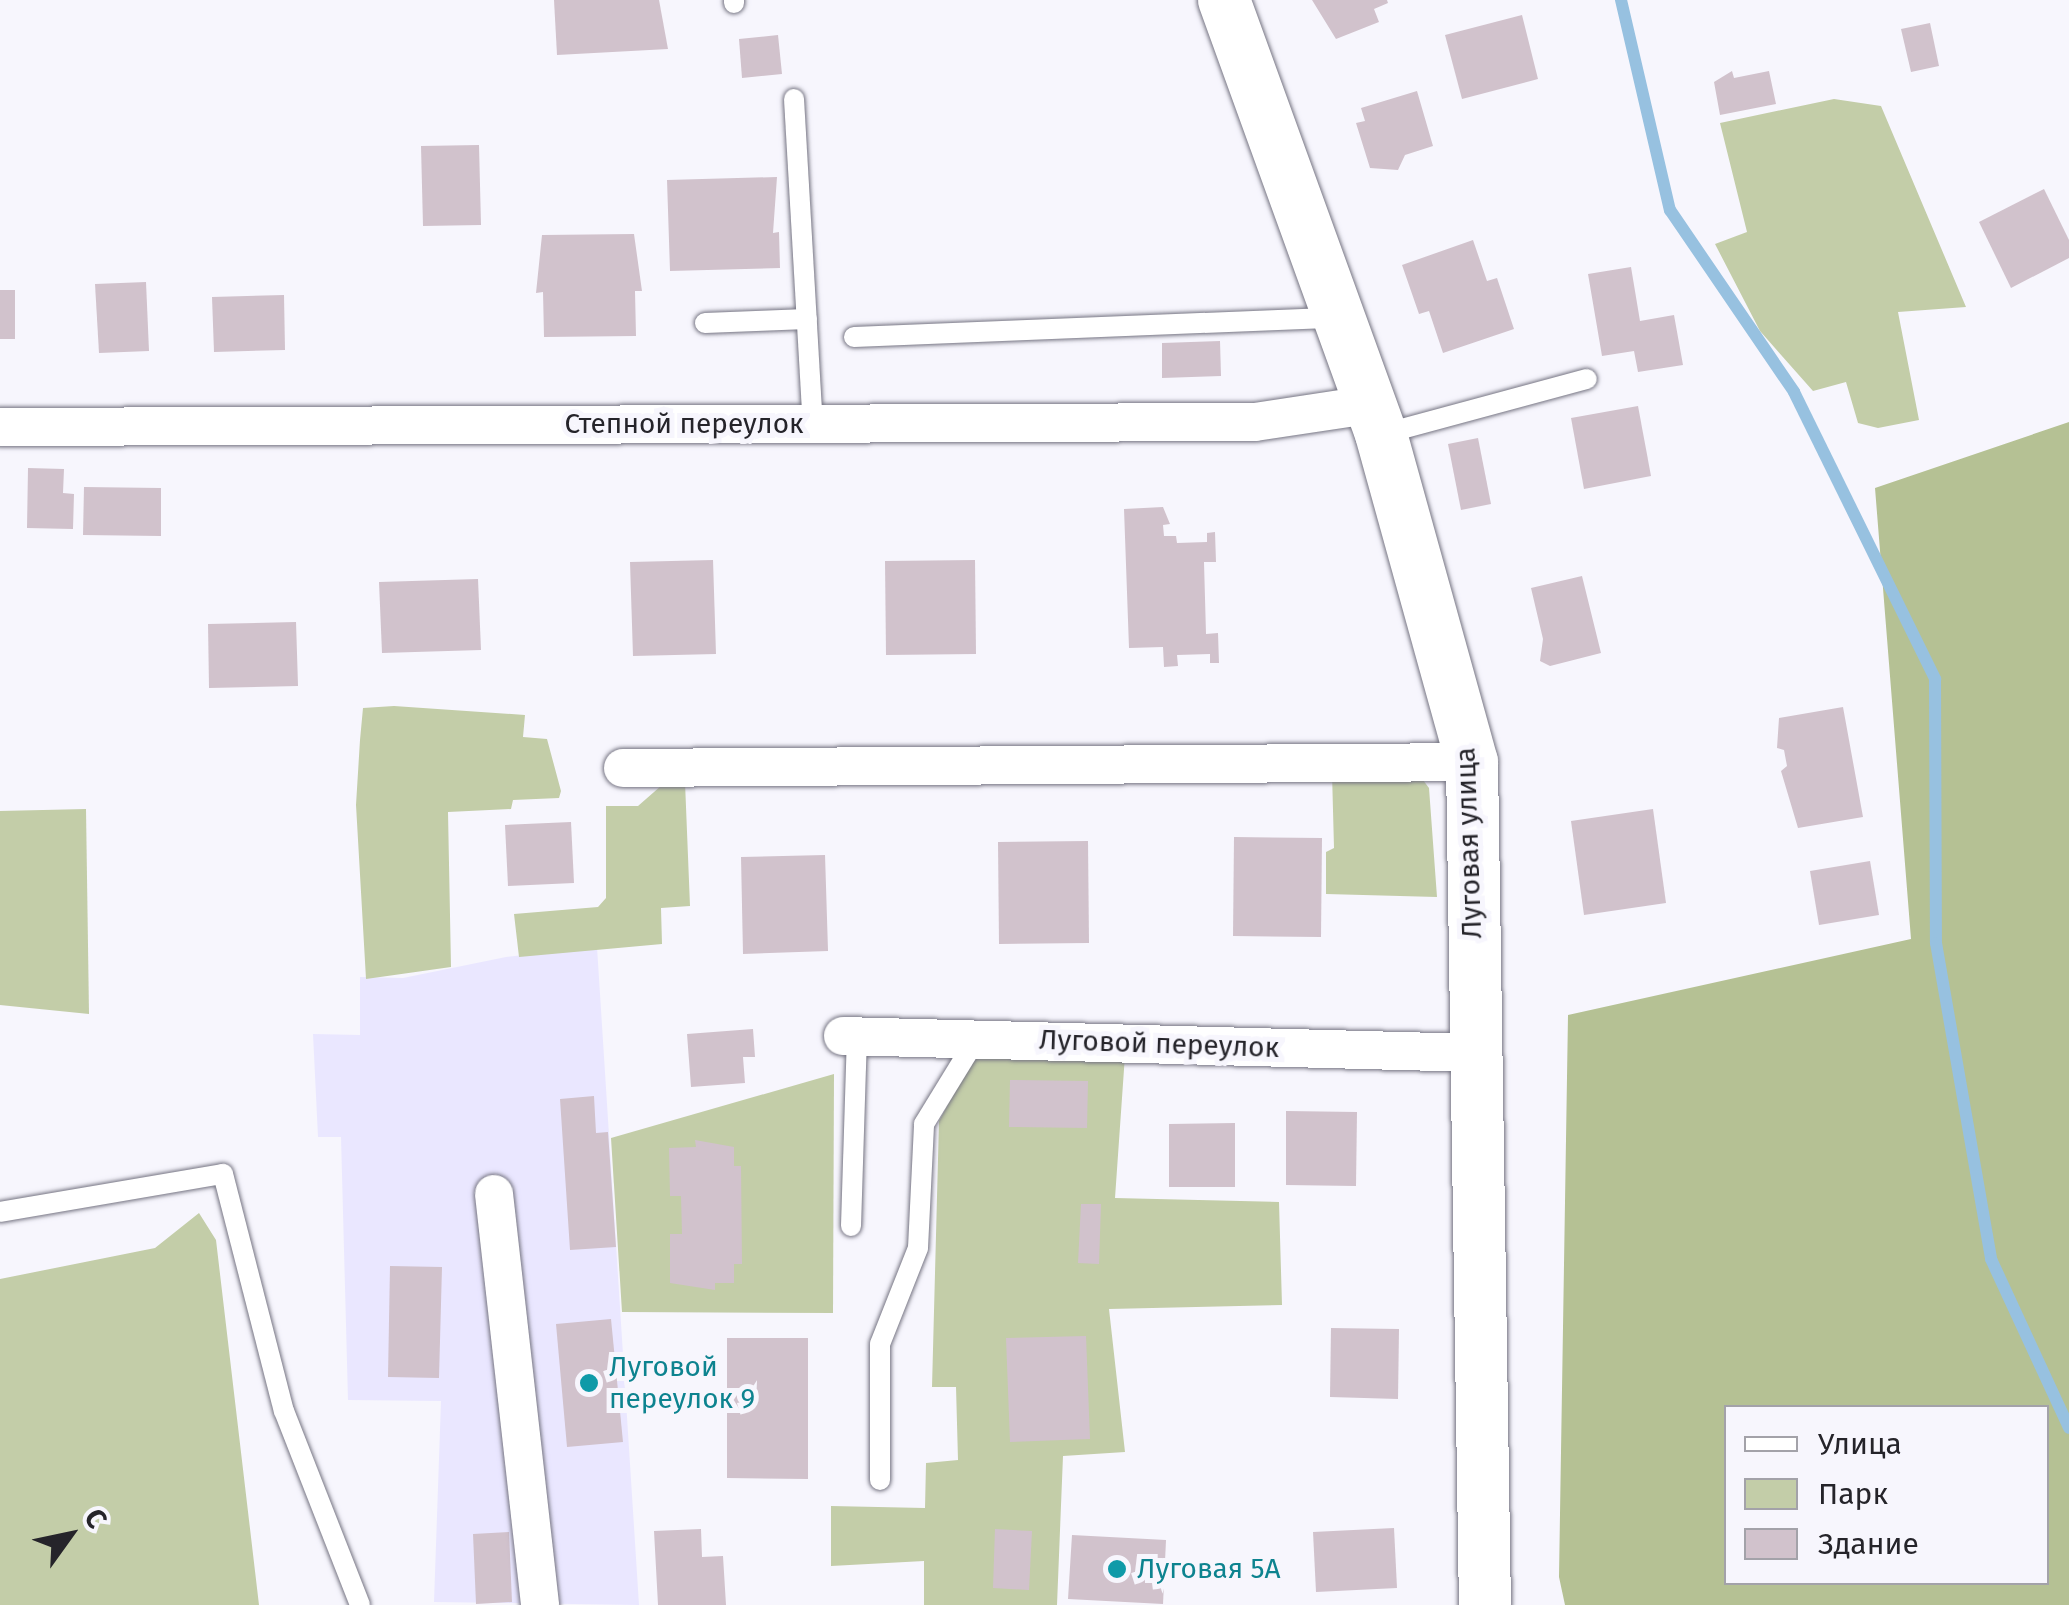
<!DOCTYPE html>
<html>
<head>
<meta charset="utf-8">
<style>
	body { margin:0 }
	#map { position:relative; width:2069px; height:1605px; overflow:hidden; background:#f7f6fd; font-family:"Fira Sans",sans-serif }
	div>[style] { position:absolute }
	.built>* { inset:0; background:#eae7ff }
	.green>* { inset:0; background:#c3cda8 }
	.forest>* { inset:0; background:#b5c194 }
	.stream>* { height:12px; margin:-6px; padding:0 6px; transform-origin:6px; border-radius:6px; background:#97c1e0 }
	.building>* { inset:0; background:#d1c2cc }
	.roads { filter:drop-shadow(0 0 2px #767583) drop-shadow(0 0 2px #767583) }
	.lane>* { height:20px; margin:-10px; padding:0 10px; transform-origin:10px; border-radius:10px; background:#fff }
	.street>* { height:38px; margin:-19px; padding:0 19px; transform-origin:19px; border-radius:19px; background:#fff }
	.secondary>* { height:52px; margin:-26px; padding:0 26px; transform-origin:26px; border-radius:26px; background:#fff }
	.dots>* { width:28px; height:28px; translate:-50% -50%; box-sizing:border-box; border:5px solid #f7f6fd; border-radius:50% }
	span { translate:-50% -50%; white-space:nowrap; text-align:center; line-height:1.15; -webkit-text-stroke:10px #f7f6fd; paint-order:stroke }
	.street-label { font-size:28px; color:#25242a }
	.culture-label { font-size:28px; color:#0d838f }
	.left { translate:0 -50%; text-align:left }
	.legend { position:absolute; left:1724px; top:1405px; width:325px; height:180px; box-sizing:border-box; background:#f7f6fd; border:2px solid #a3a2a9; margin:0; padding:12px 18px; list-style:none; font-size:30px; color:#25242a }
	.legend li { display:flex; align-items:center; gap:20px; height:50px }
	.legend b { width:50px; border:2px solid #a3a2a9 }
	.north { position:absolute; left:20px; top:1485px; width:100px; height:100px; -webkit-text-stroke:8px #f7f6fd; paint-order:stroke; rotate:57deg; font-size:28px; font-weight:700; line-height:40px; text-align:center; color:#25242a }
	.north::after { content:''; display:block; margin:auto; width:35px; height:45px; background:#25242a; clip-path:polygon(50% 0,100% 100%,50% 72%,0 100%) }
</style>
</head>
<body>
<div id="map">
	<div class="built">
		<i style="clip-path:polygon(597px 947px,639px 1605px,434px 1602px,441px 1401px,348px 1400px,341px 1137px,318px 1137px,313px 1034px,360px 1035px,360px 977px,403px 978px,506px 957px)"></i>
	</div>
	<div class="green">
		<i style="clip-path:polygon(1834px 99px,1881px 106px,1966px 307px,1898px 312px,1919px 420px,1878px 428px,1858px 423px,1846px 382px,1813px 391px,1760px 331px,1715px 244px,1747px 232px,1720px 123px)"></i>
		<i style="clip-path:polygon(394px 706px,525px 715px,523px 737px,547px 739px,561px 791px,559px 798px,513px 800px,511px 809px,448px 812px,451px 967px,366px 979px,356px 805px,360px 740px,363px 708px)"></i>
		<i style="clip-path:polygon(1417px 772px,1429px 788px,1437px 897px,1326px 894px,1326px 852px,1334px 848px,1332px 773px)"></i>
		<i style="clip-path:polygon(685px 782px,690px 906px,661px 908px,662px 944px,519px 957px,514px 914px,598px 907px,606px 898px,606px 806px,638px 806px,662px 785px)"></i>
		<i style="clip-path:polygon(86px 809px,89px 1014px,0 1005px,0 811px)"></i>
		<i style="clip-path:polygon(978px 1050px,1125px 1055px,1115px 1198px,1279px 1202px,1282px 1305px,1109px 1309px,1125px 1452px,1063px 1456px,1057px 1605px,924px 1605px,924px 1561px,831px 1566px,831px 1506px,925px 1508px,926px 1463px,958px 1460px,956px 1387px,932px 1387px,939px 1121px)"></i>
		<i style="clip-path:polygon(834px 1074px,833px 1313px,622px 1312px,611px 1138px)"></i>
		<i style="clip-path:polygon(199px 1213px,216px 1240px,259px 1605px,0 1605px,0 1279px,155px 1248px)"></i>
	</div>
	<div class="forest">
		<i style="clip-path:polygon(evenodd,2069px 422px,2069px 1605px,1565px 1605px,1559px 1577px,1568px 1015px,1911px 939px,1875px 488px,2069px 422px,1726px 1408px,2046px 1408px,2046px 1582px,1726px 1582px,1726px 1408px)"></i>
	</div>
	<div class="stream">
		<i style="left:1621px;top:0;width:216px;rotate:76.9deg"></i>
		<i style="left:1670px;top:210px;width:220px;rotate:55.7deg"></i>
		<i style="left:1794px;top:392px;width:320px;rotate:63.8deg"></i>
		<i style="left:1935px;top:679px;width:264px;rotate:89.8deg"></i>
		<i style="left:1936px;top:943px;width:321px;rotate:80.1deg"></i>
		<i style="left:1991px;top:1259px;width:186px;rotate:65.2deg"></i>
	</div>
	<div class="building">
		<i style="clip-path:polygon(554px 0,659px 0,668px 49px,557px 55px)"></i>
		<i style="clip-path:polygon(1312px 0,1387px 0,1388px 3px,1374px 9px,1379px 22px,1336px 39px)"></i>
		<i style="clip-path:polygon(1522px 15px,1538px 79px,1462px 99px,1445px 35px)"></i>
		<i style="clip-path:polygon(1930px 23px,1939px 66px,1911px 72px,1901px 29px)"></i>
		<i style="clip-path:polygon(778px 35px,782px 74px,742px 78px,739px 39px)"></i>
		<i style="clip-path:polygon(1732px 71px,1734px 78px,1769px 71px,1776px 104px,1720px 115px,1714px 82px)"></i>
		<i style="clip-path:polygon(1417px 91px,1433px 146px,1405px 155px,1398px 170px,1370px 168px,1356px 123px,1365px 121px,1361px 108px)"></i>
		<i style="clip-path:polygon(479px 145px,481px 225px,423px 226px,421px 146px)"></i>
		<i style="clip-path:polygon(777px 177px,773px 233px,779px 232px,780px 268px,670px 271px,667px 180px)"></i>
		<i style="clip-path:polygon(2044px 189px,2069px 240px,2069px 258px,2011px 288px,1979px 222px)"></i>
		<i style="clip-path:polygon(634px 234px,642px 291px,635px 291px,636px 336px,544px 337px,543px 292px,536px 293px,542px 235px)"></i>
		<i style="clip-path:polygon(1473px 240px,1487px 281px,1497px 278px,1514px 329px,1443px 353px,1429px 311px,1419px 314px,1402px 265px)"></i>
		<i style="clip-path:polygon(1631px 267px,1640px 321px,1674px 315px,1683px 365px,1638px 372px,1634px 351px,1602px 356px,1588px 274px)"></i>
		<i style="clip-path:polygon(146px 282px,149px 351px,99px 353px,95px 284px)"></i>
		<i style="clip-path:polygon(0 290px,15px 290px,15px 339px,0 339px)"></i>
		<i style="clip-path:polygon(284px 295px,285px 350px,214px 352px,212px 297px)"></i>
		<i style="clip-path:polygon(1220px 341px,1221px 376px,1162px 378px,1162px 343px)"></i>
		<i style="clip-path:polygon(1638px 406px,1651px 476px,1584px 489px,1571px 418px)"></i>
		<i style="clip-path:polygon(1478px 438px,1491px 504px,1461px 510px,1448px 444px)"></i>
		<i style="clip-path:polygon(28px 468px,64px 469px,63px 493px,74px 494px,73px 529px,27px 528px)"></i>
		<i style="clip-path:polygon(84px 487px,161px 488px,161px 536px,83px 535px)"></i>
		<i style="clip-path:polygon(1163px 507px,1170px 524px,1163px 525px,1164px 536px,1176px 536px,1177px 543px,1207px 542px,1207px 533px,1215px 532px,1216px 562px,1204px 562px,1206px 634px,1218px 633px,1219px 663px,1210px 663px,1210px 654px,1177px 655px,1178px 666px,1164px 667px,1163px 647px,1129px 648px,1124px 509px)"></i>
		<i style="clip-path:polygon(713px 560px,716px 654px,633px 656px,630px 562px)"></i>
		<i style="clip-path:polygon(975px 560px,976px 654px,886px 655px,885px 561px)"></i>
		<i style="clip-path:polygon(1582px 576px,1601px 653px,1550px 666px,1540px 661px,1543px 639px,1531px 588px)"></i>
		<i style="clip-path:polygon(478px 579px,481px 650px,382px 653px,379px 582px)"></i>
		<i style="clip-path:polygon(296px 622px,298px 686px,209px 688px,208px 624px)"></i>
		<i style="clip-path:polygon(1843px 707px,1863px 817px,1798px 828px,1781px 771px,1787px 766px,1784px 750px,1777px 748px,1779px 718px)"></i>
		<i style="clip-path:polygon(1653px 809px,1666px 903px,1584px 915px,1571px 821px)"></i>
		<i style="clip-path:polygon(571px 822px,574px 883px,508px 886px,505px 825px)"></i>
		<i style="clip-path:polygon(1234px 837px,1322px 838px,1321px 937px,1233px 936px)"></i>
		<i style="clip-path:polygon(1088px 841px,1089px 943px,999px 944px,998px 842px)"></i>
		<i style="clip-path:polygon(825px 855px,828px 951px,743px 954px,741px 857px)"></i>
		<i style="clip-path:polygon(1870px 861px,1879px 915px,1819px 925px,1810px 871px)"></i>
		<i style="clip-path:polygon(753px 1029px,755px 1057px,743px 1057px,745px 1083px,691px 1087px,687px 1034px)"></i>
		<i style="clip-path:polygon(1010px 1080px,1088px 1081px,1087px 1128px,1009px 1127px)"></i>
		<i style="clip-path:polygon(594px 1096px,596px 1133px,608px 1132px,616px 1247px,570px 1250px,560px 1099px)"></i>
		<i style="clip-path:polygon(1286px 1111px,1357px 1112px,1356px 1186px,1286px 1185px)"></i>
		<i style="clip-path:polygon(1235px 1123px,1235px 1187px,1169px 1187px,1169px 1124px)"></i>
		<i style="clip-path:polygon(695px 1140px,734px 1147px,734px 1166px,741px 1166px,742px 1264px,734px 1264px,734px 1283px,715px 1283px,715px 1290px,670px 1283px,670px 1234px,682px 1234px,681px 1196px,670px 1196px,669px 1148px,696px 1147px)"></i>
		<i style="clip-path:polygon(1081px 1204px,1101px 1204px,1099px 1264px,1078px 1263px)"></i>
		<i style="clip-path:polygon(390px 1266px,442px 1267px,439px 1378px,388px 1377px)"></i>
		<i style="clip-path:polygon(611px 1319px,623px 1442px,567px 1447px,556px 1324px)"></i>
		<i style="clip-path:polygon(1331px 1328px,1399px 1329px,1398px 1399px,1330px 1397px)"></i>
		<i style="clip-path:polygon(1086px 1336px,1090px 1439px,1010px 1442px,1006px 1338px)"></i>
		<i style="clip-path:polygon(727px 1338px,808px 1338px,808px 1479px,727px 1478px)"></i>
		<i style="clip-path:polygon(1394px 1528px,1397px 1588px,1316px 1592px,1313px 1532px)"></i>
		<i style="clip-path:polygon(701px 1529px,702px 1557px,723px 1556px,726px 1605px,658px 1605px,654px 1531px)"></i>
		<i style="clip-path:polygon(995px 1529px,1032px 1531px,1029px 1590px,993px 1588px)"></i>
		<i style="clip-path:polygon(509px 1532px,512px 1602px,476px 1604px,473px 1534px)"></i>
		<i style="clip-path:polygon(1072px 1535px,1166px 1540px,1163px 1604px,1068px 1599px)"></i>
	</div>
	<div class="roads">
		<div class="lane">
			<i style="left:734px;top:0;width:3px;rotate:90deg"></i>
			<i style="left:794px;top:99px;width:327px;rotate:86.7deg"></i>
			<i style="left:705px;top:323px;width:102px;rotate:-2.2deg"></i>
			<i style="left:854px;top:337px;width:480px;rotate:-2.3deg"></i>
			<i style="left:1383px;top:434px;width:211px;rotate:-15.1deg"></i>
			<i style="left:0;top:1212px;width:226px;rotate:-9.7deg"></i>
			<i style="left:223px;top:1174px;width:245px;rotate:75.6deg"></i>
			<i style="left:284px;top:1411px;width:208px;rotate:68.6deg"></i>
			<i style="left:851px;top:1226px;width:189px;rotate:-88.2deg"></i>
			<i style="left:880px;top:1480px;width:136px;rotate:-90deg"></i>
			<i style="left:880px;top:1344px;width:103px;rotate:-68.4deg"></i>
			<i style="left:918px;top:1248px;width:124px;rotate:-87.2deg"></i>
			<i style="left:924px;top:1124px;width:100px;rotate:-58.5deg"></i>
		</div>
		<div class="street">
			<i style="left:0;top:427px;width:1255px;rotate:-0.23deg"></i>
			<i style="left:1255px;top:422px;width:113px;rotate:-8.6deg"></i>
			<i style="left:623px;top:768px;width:849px;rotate:-0.4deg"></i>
			<i style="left:843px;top:1036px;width:631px;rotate:1.54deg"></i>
			<i style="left:494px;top:1194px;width:414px;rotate:83.6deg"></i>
		</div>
		<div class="secondary">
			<i style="left:1224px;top:0;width:462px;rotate:70.1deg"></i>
			<i style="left:1381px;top:434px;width:340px;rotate:74.5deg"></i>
			<i style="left:1472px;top:762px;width:843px;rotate:89.12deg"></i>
		</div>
	</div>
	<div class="dots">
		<i style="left:589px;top:1383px;background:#0f9aa8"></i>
		<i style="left:1117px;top:1569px;background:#0f9aa8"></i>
	</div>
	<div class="street-label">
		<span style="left:684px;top:424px">Степной переулок</span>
		<span style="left:1469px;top:843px;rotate:-92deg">Луговая улица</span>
		<span style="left:1159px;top:1044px;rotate:2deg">Луговой переулок</span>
	</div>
	<div class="culture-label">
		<span class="left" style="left:609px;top:1383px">Луговой<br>переулок 9</span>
		<span class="left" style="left:1137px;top:1569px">Луговая 5А</span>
	</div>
	<ul class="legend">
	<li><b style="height:12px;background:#fff"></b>Улица</li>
	<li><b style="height:28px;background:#c3cda8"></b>Парк</li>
	<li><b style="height:28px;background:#d1c2cc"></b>Здание</li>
	</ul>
	<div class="north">С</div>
</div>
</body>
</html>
